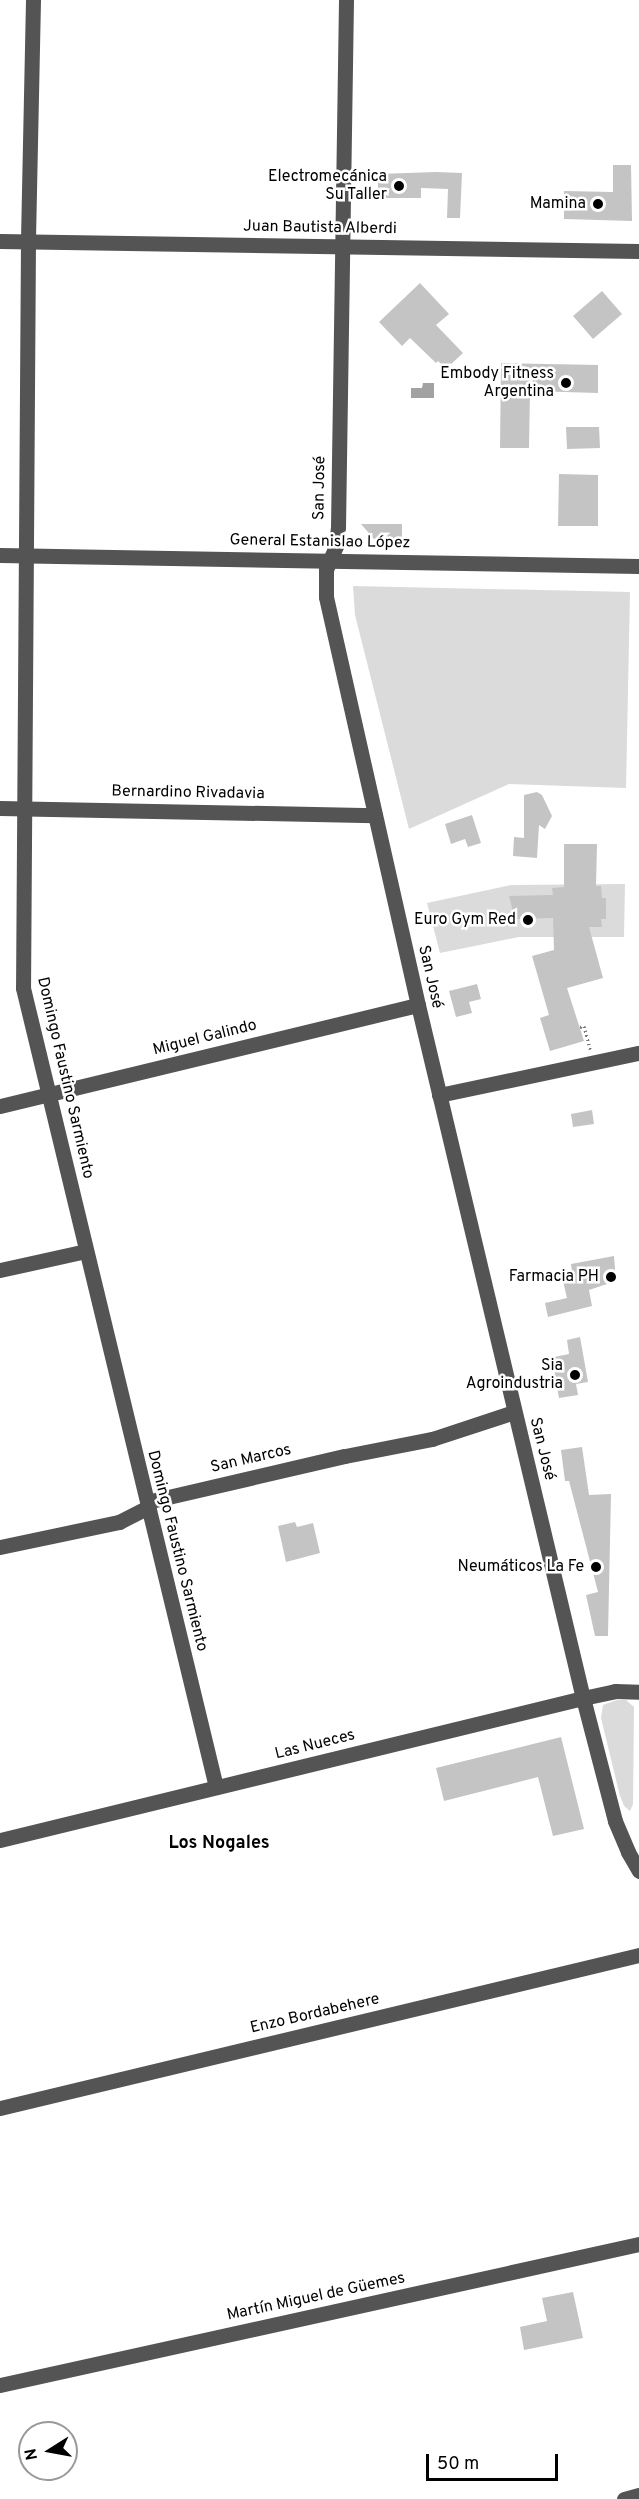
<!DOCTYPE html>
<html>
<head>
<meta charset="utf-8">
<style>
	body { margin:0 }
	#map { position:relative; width:639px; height:2499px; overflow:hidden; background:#fff; font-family:Overpass,sans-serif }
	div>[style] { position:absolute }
	.green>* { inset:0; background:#dbdbdb }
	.water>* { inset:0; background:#a2a2a2 }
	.building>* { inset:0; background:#c4c4c4 }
	.path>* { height:3px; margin-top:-1.5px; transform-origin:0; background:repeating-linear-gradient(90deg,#767676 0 1.5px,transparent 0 4.5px) }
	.minor>* { height:15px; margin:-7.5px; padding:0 7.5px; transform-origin:7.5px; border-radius:7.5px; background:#545454 }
	.dots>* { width:16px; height:16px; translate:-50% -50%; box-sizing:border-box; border:3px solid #fff; border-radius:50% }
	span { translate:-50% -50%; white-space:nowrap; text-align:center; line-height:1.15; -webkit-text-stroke:5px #fff; paint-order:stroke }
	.poi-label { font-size:16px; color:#000 }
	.right { translate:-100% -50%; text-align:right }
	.street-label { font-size:16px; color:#000 }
	.neighbourhood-label { font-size:18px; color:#000; font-weight:700 }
	.north { position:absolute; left:18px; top:2421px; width:60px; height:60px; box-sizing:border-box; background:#fff; border:2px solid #999; border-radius:50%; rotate:259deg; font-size:16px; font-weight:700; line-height:24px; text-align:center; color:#000 }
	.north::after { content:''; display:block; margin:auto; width:21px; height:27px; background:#000; clip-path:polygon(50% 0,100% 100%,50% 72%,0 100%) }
	.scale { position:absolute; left:426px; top:2454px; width:132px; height:27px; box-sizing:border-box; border:3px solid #000; border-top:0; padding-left:8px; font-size:18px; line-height:21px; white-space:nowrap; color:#000; -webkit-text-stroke:4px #fff; paint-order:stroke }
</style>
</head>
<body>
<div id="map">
	<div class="green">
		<i style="clip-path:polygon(353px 586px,630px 592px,626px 788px,509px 784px,409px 829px,355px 615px)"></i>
		<i style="clip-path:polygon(625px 884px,624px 937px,519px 937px,440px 953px,427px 903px,511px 885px)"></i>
		<i style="clip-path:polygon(617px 1700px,626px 1700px,634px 1707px,633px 1804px,630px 1811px,624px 1806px,620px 1796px,601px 1718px,603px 1705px)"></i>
	</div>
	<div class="water">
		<i style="clip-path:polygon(423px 383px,434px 383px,434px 398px,411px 398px,411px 388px,422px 388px)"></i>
	</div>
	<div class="building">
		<i style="clip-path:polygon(613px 165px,631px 165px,632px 221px,564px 219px,564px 191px,613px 192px)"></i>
		<i style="clip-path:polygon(436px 172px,462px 173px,460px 218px,447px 218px,448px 189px,421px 188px,421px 198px,378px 198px,378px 174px)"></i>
		<i style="clip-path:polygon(420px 283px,449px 314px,436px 325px,463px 353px,446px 369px,438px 361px,436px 363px,410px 338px,402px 346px,379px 322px)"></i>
		<i style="clip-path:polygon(602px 291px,622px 314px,593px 339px,573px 316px)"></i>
		<i style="clip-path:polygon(501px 363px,598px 365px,598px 393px,530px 391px,529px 448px,500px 448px)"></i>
		<i style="clip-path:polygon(566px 427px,599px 427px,600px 448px,567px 449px)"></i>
		<i style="clip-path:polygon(559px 474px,598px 475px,598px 526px,558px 526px)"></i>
		<i style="clip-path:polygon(361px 524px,402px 524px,402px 539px,374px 539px)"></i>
		<i style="clip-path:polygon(537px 792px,542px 795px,552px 816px,545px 829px,539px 825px,537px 858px,513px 856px,514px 837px,524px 838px,524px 795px)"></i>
		<i style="clip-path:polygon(472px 815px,481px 843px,468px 847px,465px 839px,451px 844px,445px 824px)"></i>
		<i style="clip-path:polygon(564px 844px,597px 844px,596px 886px,601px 886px,602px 898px,606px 898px,606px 919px,601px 919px,602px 927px,589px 927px,603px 978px,567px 988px,584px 1041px,550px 1051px,540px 1018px,549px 1015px,532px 956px,554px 950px,553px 918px,515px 919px,509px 896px,553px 895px,552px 888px,564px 887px)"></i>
		<i style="clip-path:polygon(477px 984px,481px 999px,469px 1002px,472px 1013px,456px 1017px,449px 991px)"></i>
		<i style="clip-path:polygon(592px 1110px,594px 1124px,573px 1127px,571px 1114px)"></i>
		<i style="clip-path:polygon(614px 1256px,616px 1281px,589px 1290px,592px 1306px,548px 1317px,545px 1303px,567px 1298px,563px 1281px,573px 1278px,571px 1264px)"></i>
		<i style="clip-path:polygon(580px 1337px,588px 1382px,576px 1384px,578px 1395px,559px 1398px,554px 1370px,551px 1371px,549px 1358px,569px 1354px,567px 1340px)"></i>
		<i style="clip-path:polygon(582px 1447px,589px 1495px,611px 1494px,608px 1636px,595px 1636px,586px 1595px,598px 1592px,569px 1481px,565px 1481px,561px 1450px)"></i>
		<i style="clip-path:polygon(295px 1522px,297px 1527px,313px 1523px,320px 1553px,286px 1562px,278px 1526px)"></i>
		<i style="clip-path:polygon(561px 1737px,584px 1829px,553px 1836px,538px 1777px,444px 1801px,436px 1768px)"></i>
		<i style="clip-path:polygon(573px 2292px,583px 2338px,524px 2350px,520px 2327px,547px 2321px,542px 2298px)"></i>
	</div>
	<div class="path">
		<i style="left:580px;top:1027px;width:4px;rotate:-14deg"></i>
		<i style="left:584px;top:1026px;width:24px;rotate:75deg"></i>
	</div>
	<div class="minor">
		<i style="left:33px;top:0;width:241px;rotate:91.2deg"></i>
		<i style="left:28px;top:241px;width:747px;rotate:90.38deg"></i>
		<i style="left:23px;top:988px;width:822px;rotate:76.42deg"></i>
		<i style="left:346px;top:0;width:527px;rotate:90.87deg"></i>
		<i style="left:338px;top:527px;width:19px;rotate:96deg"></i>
		<i style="left:336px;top:546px;width:25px;rotate:113deg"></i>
		<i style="left:326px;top:569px;width:28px;rotate:90deg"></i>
		<i style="left:326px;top:597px;width:418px;rotate:77.3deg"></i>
		<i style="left:418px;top:1005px;width:712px;rotate:76.61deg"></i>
		<i style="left:583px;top:1698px;width:127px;rotate:75.4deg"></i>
		<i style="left:615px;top:1821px;width:34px;rotate:67deg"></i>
		<i style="left:628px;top:1852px;width:22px;rotate:60deg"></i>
		<i style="left:0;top:241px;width:639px;rotate:0.9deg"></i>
		<i style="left:0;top:555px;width:639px;rotate:0.99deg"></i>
		<i style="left:0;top:808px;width:375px;rotate:1.1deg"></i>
		<i style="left:439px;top:1095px;width:204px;rotate:-11.9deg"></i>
		<i style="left:0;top:1106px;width:430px;rotate:-13.6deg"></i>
		<i style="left:0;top:1270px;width:88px;rotate:-12.5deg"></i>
		<i style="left:0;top:1547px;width:122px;rotate:-11.9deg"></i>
		<i style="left:119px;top:1522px;width:33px;rotate:-27deg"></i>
		<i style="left:148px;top:1507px;width:7px;rotate:-63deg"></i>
		<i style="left:151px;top:1501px;width:199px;rotate:-13.1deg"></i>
		<i style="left:345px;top:1456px;width:89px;rotate:-11.1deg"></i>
		<i style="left:432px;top:1439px;width:86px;rotate:-18.2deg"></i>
		<i style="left:0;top:1840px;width:600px;rotate:-13.69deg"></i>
		<i style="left:583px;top:1698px;width:33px;rotate:-12deg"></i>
		<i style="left:615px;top:1691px;width:24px;rotate:2deg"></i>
		<i style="left:0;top:2108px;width:657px;rotate:-13.47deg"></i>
		<i style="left:0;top:2385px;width:654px;rotate:-12.44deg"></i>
		<i style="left:624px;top:2499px;width:16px;rotate:-15deg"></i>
	</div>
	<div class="dots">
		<i style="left:399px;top:186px;background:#000"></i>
		<i style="left:598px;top:204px;background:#000"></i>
		<i style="left:566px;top:383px;background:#000"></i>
		<i style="left:528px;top:920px;background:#000"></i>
		<i style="left:611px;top:1277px;background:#000"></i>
		<i style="left:575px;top:1375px;background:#000"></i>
		<i style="left:596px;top:1567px;background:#000"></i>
	</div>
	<div class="poi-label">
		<span class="right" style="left:387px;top:186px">Electromecánica<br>Su Taller</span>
		<span class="right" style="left:586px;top:204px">Mamina</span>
		<span class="right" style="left:554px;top:383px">Embody Fitness<br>Argentina</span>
		<span class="right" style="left:516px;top:920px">Euro Gym Red</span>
		<span class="right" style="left:599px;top:1277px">Farmacia PH</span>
		<span class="right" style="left:563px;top:1375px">Sia<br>Agroindustria</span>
		<span class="right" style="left:584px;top:1567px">Neumáticos La Fe</span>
	</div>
	<div class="street-label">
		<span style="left:320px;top:228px;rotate:1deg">Juan Bautista Alberdi</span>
		<span style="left:320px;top:488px;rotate:-89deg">San José</span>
		<span style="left:320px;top:542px;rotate:1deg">General Estanislao López</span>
		<span style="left:188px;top:793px;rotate:1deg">Bernardino Rivadavia</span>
		<span style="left:430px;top:977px;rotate:77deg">San José</span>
		<span style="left:205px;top:1038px;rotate:-14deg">Miguel Galindo</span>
		<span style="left:65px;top:1078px;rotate:77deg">Domingo Faustino Sarmiento</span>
		<span style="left:542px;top:1449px;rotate:76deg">San José</span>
		<span style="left:251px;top:1459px;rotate:-13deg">San Marcos</span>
		<span style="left:177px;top:1551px;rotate:76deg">Domingo Faustino Sarmiento</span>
		<span style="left:315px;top:1745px;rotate:-14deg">Las Nueces</span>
		<span style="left:315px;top:2014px;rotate:-13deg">Enzo Bordabehere</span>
		<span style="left:316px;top:2297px;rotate:-12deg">Martín Miguel de Güemes</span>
	</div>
	<div class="neighbourhood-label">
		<span style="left:219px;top:1844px">Los Nogales</span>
	</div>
	<div class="north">N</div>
	<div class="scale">50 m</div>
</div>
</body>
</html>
